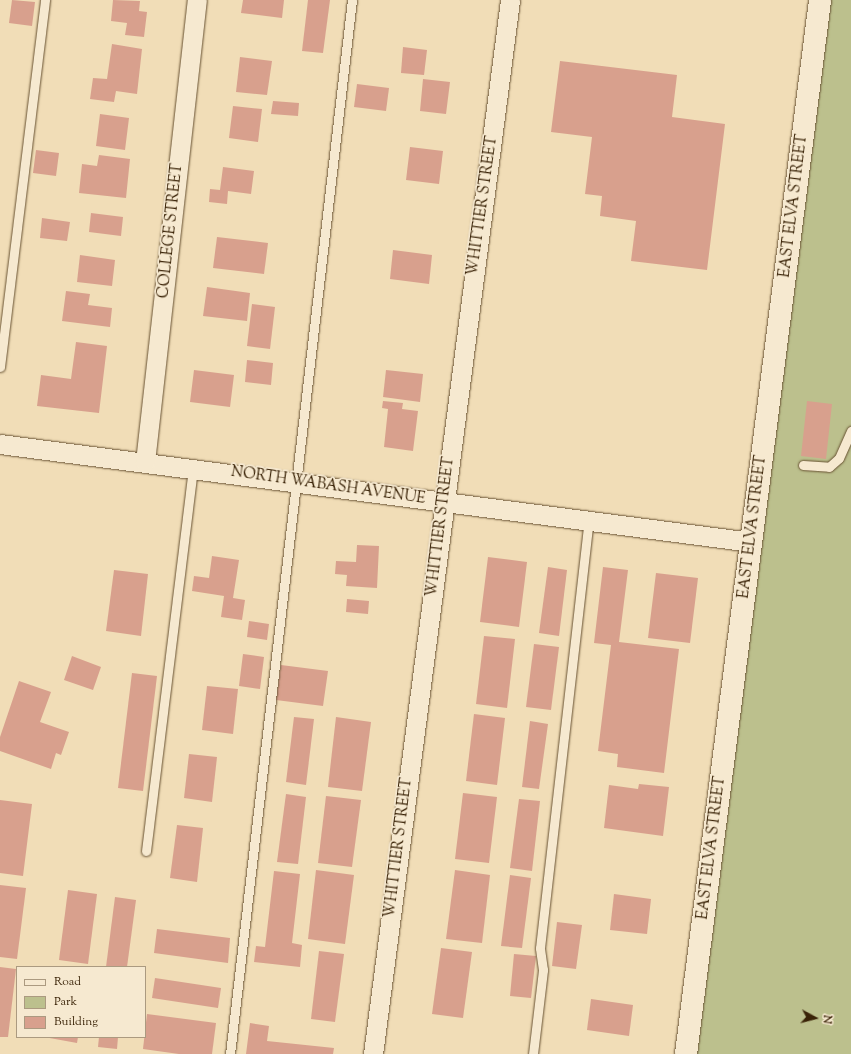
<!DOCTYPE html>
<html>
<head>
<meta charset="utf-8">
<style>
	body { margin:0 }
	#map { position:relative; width:851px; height:1054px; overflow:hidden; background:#f1ddb7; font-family:"Sorts Mill Goudy",serif }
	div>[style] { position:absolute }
	.green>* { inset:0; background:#bcc08d }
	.building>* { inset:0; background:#d8a08d }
	.roads { filter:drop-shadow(0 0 1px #685233) drop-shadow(0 0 1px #685233) }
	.lane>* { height:9px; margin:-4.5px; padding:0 4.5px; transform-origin:4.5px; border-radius:4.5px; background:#f6e9d0 }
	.street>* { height:19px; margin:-9.5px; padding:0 9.5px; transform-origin:9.5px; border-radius:9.5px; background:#f6e9d0 }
	.secondary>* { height:22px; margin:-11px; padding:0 11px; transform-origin:11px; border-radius:11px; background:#f6e9d0 }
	span { translate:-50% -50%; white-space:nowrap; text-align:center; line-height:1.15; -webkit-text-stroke:3.5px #f6e9d0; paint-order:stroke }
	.street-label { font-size:15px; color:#3a2307 }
	.legend { position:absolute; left:16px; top:966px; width:130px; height:72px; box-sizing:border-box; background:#f6e9d0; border:1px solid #ab9a80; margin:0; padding:5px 7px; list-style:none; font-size:12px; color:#3a2307 }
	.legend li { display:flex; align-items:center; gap:8px; height:20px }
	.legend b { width:20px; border:1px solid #ab9a80 }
	.north { position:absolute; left:795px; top:998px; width:40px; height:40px; -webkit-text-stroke:3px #f6e9d0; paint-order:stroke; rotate:97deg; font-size:11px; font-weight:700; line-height:16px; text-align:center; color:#3a2307 }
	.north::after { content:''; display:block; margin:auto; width:14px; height:18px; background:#3a2307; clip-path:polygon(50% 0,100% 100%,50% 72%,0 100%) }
</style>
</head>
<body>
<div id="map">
	<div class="green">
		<i style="clip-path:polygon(820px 0,851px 0,851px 1054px,686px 1054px)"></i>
	</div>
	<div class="building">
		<i style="clip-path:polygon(12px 0,35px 2px,32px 26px,9px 23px)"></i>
		<i style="clip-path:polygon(113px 0,140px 1px,139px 11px,147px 12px,144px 37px,125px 35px,127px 23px,111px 21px)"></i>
		<i style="clip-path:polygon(243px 0,284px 0,282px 18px,241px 13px)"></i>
		<i style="clip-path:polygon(308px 0,330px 0,323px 53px,302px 51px)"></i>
		<i style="clip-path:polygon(112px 44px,142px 49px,137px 94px,116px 91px,114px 102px,90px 99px,93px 78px,107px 79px)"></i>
		<i style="clip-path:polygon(403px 47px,427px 50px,424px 75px,401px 73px)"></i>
		<i style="clip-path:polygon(240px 57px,272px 61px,267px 95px,236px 92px)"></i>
		<i style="clip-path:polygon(560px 61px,677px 75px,672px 117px,725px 124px,707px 270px,631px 261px,636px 221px,600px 216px,602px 196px,585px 194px,592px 137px,551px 132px)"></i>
		<i style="clip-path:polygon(423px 79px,450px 82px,446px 114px,420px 111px)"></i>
		<i style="clip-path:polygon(357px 84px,389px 88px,386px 111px,354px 107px)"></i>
		<i style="clip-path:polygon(273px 101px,299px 103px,298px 116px,271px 114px)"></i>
		<i style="clip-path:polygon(233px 106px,262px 109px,258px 142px,229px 138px)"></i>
		<i style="clip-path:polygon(100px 114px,129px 118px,125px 150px,96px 146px)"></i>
		<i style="clip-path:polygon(410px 147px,443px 151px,439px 184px,406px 180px)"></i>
		<i style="clip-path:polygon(36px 150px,59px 153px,56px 176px,33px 173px)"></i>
		<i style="clip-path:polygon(99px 155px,130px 159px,126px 198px,79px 193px,82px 164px,97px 166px)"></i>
		<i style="clip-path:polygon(223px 167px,254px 171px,251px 194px,228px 191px,227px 204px,209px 202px,210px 189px,220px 190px)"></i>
		<i style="clip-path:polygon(91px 213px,123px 217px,121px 236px,89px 232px)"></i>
		<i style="clip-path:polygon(42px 218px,70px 222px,67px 241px,40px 238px)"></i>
		<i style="clip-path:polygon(217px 237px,268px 243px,264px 274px,213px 268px)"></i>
		<i style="clip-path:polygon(393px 250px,432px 255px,429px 284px,390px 279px)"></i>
		<i style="clip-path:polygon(80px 255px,115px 260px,112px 286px,77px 282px)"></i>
		<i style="clip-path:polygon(207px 287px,250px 293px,247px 321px,203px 316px)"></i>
		<i style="clip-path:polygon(66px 291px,90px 294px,88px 305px,112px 308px,110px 327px,62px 321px)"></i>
		<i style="clip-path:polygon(252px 304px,275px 307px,270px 349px,247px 346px)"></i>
		<i style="clip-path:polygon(76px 342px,107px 346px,99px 413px,37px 406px,41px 375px,71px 379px)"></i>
		<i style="clip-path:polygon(247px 360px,273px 363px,271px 385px,245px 382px)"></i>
		<i style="clip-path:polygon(194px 370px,234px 375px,230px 407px,190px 402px)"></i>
		<i style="clip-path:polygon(386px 370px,423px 374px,420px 402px,383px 397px)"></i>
		<i style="clip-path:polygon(383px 401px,403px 403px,402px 409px,418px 411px,413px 451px,384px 447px,388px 409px,382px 408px)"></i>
		<i style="clip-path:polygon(807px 401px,832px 404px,826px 459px,801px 456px)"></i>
		<i style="clip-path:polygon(357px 545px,379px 546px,377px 588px,346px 586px,347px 575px,335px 574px,336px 561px,356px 562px)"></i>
		<i style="clip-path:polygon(212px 556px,239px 560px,233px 598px,245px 600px,242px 620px,221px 617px,224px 596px,192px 591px,194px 576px,209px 578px)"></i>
		<i style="clip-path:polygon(488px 557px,527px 562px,519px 627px,480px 622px)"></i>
		<i style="clip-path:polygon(548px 567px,567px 570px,559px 636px,539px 633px)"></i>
		<i style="clip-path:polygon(603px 567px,628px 570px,619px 642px,679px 649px,664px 773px,617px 767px,618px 754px,598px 751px,611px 645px,594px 643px)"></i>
		<i style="clip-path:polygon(114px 570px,148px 574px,141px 636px,106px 631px)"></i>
		<i style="clip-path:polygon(656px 573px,698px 578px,690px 643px,648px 638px)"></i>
		<i style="clip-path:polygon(347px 599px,369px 601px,368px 614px,346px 612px)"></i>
		<i style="clip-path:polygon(249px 621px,269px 624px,267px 640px,247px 637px)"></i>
		<i style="clip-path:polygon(484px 636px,515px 639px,507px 708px,476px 704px)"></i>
		<i style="clip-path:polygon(534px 644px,559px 647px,551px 710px,526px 707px)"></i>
		<i style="clip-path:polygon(243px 654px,264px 657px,260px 689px,239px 686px)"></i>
		<i style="clip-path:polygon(72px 656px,101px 667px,93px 690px,64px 680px)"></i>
		<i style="clip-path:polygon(281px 665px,328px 671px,323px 706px,276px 700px)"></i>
		<i style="clip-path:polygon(132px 673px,157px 676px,143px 791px,118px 788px)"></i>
		<i style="clip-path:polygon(19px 681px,51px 692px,40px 722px,69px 732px,61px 755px,56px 753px,51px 769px,0 751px,0 737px)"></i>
		<i style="clip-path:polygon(207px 686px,238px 689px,233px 734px,202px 730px)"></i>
		<i style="clip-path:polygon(474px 714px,505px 718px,497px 785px,466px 781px)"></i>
		<i style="clip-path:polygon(294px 717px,314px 719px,306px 785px,286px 782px)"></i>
		<i style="clip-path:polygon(336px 717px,371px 722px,362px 791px,328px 787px)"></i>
		<i style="clip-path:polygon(530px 721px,548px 724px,539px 789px,522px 787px)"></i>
		<i style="clip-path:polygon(189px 754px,217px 757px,212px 802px,184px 798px)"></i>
		<i style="clip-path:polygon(639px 784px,669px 787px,663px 836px,604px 828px,609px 785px,638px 789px)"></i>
		<i style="clip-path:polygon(463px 793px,497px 797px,489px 863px,455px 859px)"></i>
		<i style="clip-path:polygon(286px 794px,306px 797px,298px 864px,277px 862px)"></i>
		<i style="clip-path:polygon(326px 796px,361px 800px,352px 867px,318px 863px)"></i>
		<i style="clip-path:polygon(519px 799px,540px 801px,532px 871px,510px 868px)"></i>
		<i style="clip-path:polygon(0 800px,32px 804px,23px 876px,0 873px)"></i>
		<i style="clip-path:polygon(177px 825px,203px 828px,197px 882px,170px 878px)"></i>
		<i style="clip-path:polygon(316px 870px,354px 875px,345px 944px,308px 939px)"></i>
		<i style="clip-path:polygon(455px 870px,490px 875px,482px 943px,446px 939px)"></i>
		<i style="clip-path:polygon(274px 871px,300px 874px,292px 943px,302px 945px,300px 967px,254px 962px,256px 946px,265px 947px)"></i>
		<i style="clip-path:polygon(510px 875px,531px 878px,522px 948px,501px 946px)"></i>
		<i style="clip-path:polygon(0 885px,26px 888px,17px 959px,0 957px)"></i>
		<i style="clip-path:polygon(68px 890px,97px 894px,88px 964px,59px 960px)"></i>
		<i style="clip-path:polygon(614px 894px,651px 899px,647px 934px,610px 930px)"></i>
		<i style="clip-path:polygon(115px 897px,136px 900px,127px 967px,106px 967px)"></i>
		<i style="clip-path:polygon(557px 922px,582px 925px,576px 969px,552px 966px)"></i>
		<i style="clip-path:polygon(157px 929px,230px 938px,228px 963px,154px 953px)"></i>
		<i style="clip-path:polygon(441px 948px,472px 952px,463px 1018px,432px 1014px)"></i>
		<i style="clip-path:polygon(319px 951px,344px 954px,335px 1022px,311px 1019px)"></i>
		<i style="clip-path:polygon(514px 954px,536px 956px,531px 998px,510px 996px)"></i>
		<i style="clip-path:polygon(0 967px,16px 969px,8px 1037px,0 1037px)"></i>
		<i style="clip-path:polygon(155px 978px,221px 988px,218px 1008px,152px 998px)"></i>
		<i style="clip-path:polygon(591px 999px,633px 1005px,629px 1036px,587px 1030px)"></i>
		<i style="clip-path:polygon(147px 1014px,216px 1023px,212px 1054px,179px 1054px,143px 1049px)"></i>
		<i style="clip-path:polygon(250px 1023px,269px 1026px,267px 1041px,334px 1048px,333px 1054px,246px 1054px)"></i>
		<i style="clip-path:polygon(44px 1037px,78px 1037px,77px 1043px)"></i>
		<i style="clip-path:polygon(99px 1037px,118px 1037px,117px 1049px,98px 1047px)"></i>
	</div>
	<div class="roads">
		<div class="lane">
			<i style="left:0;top:367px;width:370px;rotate:-83deg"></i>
			<i style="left:803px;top:465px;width:26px;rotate:4deg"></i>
			<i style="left:829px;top:467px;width:13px;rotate:-42deg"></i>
			<i style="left:839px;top:458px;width:30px;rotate:-66deg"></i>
			<i style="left:146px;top:851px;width:386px;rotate:-83deg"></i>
			<i style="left:230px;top:1054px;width:1061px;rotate:-83.4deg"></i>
			<i style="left:533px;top:1054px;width:85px;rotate:-83.2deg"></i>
			<i style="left:543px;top:970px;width:22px;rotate:-98deg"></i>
			<i style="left:540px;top:948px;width:430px;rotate:-83.5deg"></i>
		</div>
		<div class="street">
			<i style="left:0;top:444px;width:757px;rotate:7.43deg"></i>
			<i style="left:145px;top:462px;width:465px;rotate:-83.6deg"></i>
			<i style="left:373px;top:1054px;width:1063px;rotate:-82.59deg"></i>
		</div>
		<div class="secondary">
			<i style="left:686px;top:1054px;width:1062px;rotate:-82.75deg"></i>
		</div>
	</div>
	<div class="street-label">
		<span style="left:483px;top:206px;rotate:-82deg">WHITTIER STREET</span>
		<span style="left:794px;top:206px;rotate:-83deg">EAST ELVA STREET</span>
		<span style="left:171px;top:231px;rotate:-84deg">COLLEGE STREET</span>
		<span style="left:328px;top:486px;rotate:8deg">NORTH WABASH AVENUE</span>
		<span style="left:441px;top:527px;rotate:-83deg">WHITTIER STREET</span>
		<span style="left:753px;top:527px;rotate:-83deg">EAST ELVA STREET</span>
		<span style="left:399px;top:848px;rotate:-83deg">WHITTIER STREET</span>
		<span style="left:712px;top:848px;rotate:-83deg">EAST ELVA STREET</span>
	</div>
	<ul class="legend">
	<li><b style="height:5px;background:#f6e9d0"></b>Road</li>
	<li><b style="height:11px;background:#bcc08d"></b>Park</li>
	<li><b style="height:11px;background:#d8a08d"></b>Building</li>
	</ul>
	<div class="north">N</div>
</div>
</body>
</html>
